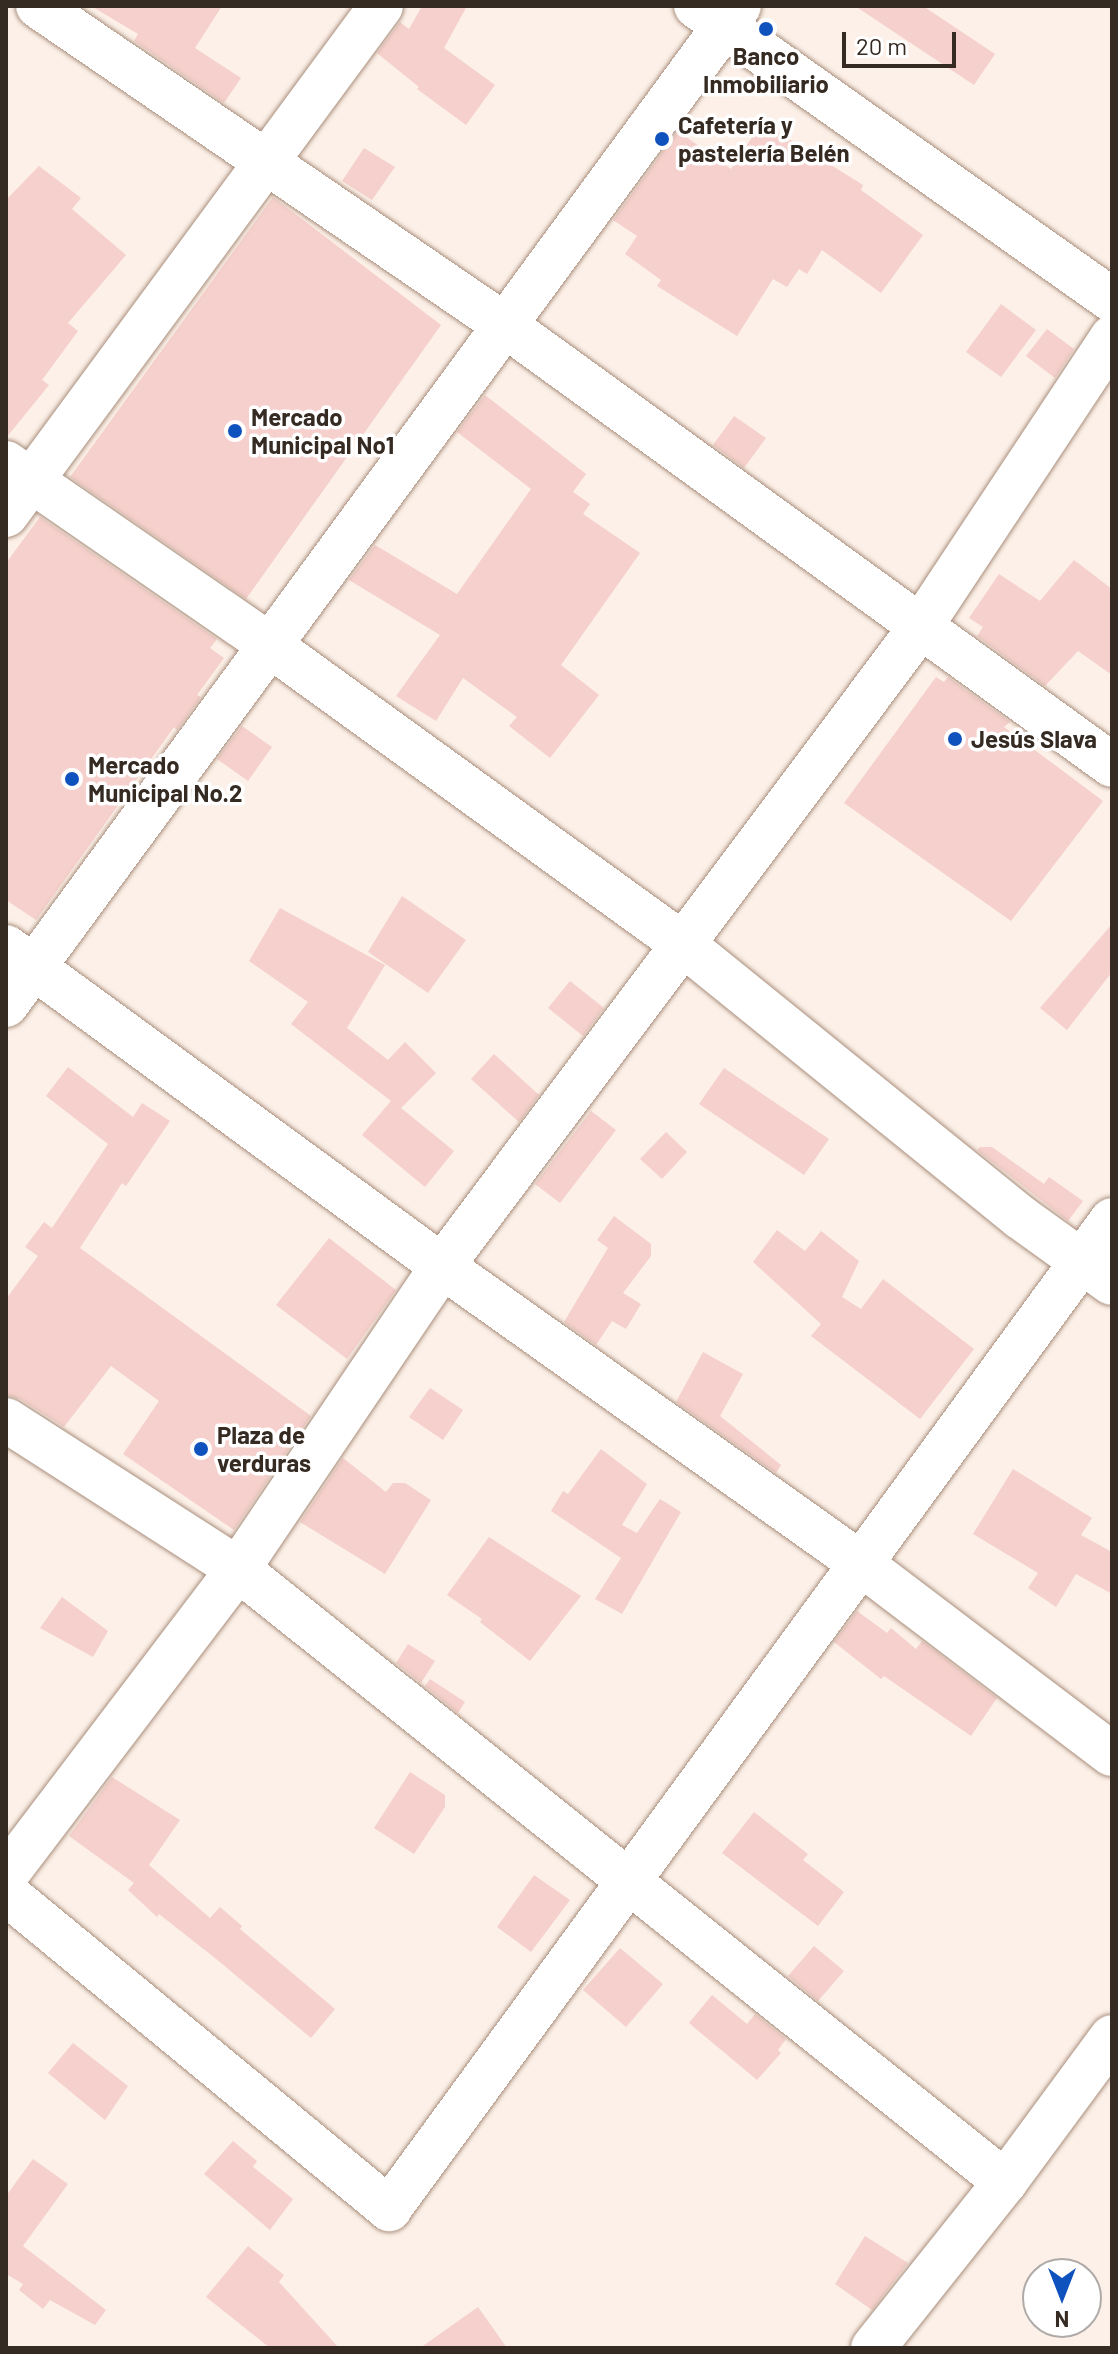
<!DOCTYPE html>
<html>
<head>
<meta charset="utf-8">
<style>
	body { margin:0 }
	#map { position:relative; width:1118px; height:2354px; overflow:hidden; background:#fcf0e8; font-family:Barlow,sans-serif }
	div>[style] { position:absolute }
	.building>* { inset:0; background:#f5d0cc }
	.roads { filter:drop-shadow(0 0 2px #a98e7c) drop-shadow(0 0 2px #a98e7c) }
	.minor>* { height:44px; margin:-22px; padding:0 22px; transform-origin:22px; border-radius:22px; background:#fff }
	.dots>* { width:22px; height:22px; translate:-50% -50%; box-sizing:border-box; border:4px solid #fff; border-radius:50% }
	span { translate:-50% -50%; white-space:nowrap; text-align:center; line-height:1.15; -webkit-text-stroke:7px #fff; paint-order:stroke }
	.poi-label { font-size:24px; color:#362b23; font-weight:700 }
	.left { translate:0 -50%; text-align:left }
	.frame { position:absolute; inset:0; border:8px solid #362b23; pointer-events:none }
	.north { position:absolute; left:1022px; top:2258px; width:80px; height:80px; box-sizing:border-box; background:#fff; border:2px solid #afaaa7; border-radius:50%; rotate:180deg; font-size:22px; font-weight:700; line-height:32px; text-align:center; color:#362b23 }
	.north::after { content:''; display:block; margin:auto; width:28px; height:36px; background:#1052bd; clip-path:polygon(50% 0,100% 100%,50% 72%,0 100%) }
	.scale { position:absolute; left:842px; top:32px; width:114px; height:36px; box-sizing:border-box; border:4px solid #362b23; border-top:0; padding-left:10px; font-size:24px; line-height:28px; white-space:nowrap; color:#362b23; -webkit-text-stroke:6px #fff; paint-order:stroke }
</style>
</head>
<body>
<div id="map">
	<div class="building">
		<i style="clip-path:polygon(91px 6px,222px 6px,195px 48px,241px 78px,224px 103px,134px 41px,138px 34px)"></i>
		<i style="clip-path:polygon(422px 6px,467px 6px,444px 48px,495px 85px,466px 125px,417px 89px,419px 87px,377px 53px,400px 22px,409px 29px)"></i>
		<i style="clip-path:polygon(855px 6px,923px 6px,995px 54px,974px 85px)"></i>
		<i style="clip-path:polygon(762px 122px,863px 185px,861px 190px,923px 235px,881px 293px,822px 250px,807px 274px,799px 269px,787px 287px,773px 279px,737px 336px,657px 286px,661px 280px,625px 254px,637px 236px,613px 220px,678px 131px,731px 169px)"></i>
		<i style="clip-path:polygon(364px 148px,395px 167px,372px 200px,342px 181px)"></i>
		<i style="clip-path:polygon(39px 166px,81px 198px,72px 209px,126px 255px,68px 323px,78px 331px,42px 380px,49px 385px,6px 438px,6px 200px)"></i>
		<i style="clip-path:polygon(273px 197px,441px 325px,246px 599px,70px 477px)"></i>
		<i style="clip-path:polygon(1001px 304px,1036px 330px,1001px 377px,966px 352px)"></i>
		<i style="clip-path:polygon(1047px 329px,1074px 349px,1055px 378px,1026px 356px)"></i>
		<i style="clip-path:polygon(485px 395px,586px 474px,573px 492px,590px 504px,583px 514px,640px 553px,561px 665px,599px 695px,550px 758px,509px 726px,517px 717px,463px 678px,436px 721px,396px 696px,440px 635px,349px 580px,375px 545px,457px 594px,531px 489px,457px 432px)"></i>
		<i style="clip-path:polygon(734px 416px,766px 438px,744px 468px,713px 445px)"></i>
		<i style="clip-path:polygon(40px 517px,217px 639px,210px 648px,224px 658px,197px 695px,201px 697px,177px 730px,174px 727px,36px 920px,6px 900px,6px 563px)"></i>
		<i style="clip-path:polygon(1074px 560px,1112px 589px,1112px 675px,1078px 651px,1045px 686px,977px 636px,983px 627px,969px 618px,999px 574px,1040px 601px)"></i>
		<i style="clip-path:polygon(936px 677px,944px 682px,948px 677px,1010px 722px,1004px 727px,1103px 801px,1011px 921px,844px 803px)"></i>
		<i style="clip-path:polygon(242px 726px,272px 747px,248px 781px,217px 759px)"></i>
		<i style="clip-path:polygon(402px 896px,466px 940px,428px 993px,368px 952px)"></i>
		<i style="clip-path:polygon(280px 908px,385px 965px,347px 1028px,388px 1060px,405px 1042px,436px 1073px,401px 1108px,454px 1151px,425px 1187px,362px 1135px,391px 1101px,291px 1024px,308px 1002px,249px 961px)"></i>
		<i style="clip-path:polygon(1112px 924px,1112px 972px,1067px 1030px,1040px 1008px)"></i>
		<i style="clip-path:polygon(570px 981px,604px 1008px,583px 1036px,548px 1008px)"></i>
		<i style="clip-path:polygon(494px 1054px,539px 1095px,519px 1122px,471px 1079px)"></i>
		<i style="clip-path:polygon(68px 1067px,133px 1117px,142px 1103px,170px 1121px,126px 1186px,122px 1183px,80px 1248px,311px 1416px,234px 1530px,123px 1454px,159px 1401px,111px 1366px,64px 1427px,20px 1399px,6px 1395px,6px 1299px,38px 1256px,25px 1247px,44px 1222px,52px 1228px,108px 1144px,46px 1096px)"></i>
		<i style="clip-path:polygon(724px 1068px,829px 1139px,804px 1175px,699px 1104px)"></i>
		<i style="clip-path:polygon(591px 1111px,616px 1130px,560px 1203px,535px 1184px)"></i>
		<i style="clip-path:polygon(666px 1132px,687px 1152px,662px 1179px,640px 1159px)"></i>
		<i style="clip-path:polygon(980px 1147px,992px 1147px,1044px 1184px,1049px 1177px,1083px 1201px,1068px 1221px,977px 1150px)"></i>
		<i style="clip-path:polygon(614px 1216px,651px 1244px,651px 1256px,623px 1293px,641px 1304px,626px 1329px,612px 1321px,596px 1345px,564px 1322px,608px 1248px,597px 1240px)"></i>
		<i style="clip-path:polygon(777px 1230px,805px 1251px,821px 1231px,859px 1261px,842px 1297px,861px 1309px,883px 1279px,974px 1349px,920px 1419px,811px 1336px,821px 1324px,753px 1262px)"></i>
		<i style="clip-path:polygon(329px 1238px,396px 1290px,347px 1359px,276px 1305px)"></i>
		<i style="clip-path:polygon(703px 1352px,743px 1374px,720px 1416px,781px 1465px,776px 1473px,676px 1402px)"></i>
		<i style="clip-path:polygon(430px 1388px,463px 1410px,443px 1440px,409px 1417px)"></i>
		<i style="clip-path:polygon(601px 1449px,647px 1484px,622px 1525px,637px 1533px,660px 1499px,681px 1512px,622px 1614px,595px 1599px,621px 1558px,551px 1511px,563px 1491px,568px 1494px)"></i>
		<i style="clip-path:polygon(343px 1458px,386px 1492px,393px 1483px,405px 1483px,431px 1500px,385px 1574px,300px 1522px)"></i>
		<i style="clip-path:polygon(1013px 1469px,1092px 1518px,1081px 1535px,1112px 1552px,1112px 1594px,1076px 1574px,1056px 1607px,1028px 1588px,1038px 1573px,973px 1534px)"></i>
		<i style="clip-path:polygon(489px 1537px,581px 1596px,530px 1661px,480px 1622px,482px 1619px,447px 1595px)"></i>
		<i style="clip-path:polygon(62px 1597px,108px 1631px,93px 1657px,40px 1628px)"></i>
		<i style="clip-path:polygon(857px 1611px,887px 1633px,891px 1628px,916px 1649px,922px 1641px,997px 1698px,971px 1736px,884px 1676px,881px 1679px,834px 1642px)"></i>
		<i style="clip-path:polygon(408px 1644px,435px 1661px,421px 1683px,396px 1663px)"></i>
		<i style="clip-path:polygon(430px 1679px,465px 1702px,458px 1713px,425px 1686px)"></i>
		<i style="clip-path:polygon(410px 1772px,445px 1795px,445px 1807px,414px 1854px,374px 1828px)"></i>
		<i style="clip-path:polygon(112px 1777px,180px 1820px,149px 1865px,210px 1918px,220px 1907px,242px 1926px,240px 1929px,335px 2009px,311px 2038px,215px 1958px,159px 1914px,157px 1917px,128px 1890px,134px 1883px,69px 1836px)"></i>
		<i style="clip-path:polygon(754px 1812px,808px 1854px,803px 1860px,844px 1892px,818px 1926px,722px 1853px)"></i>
		<i style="clip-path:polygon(534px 1875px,570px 1900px,531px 1952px,497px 1927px)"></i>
		<i style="clip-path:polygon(814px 1946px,844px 1971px,818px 2001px,788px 1976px)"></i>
		<i style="clip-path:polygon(620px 1948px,663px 1984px,626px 2027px,583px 1990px)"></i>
		<i style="clip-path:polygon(712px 1995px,747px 2024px,755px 2014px,786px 2039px,778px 2050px,781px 2053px,757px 2080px,689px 2023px)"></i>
		<i style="clip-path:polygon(73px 2043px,128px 2086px,105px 2120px,48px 2073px)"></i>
		<i style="clip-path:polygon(233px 2141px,257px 2161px,253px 2167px,293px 2199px,270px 2230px,204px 2174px)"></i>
		<i style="clip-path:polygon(33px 2159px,68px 2184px,23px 2246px,106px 2310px,95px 2325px,50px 2300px,43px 2309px,19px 2290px,23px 2284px,6px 2274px,6px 2196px)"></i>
		<i style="clip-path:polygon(865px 2236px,908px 2263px,872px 2310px,835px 2284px)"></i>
		<i style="clip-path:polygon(248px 2246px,284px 2275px,279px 2282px,339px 2348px,270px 2348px,206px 2297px)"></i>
		<i style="clip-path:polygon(478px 2307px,507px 2348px,420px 2348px)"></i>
	</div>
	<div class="roads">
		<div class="minor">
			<i style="left:38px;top:6px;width:567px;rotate:34.36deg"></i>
			<i style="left:506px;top:326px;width:748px;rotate:35.92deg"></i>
			<i style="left:696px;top:6px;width:509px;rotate:35.25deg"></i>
			<i style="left:6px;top:463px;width:318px;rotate:34.6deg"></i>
			<i style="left:268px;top:644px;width:513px;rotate:35.89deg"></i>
			<i style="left:684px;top:945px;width:432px;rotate:39deg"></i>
			<i style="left:1020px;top:1217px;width:113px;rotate:35.7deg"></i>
			<i style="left:6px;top:515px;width:632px;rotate:-53.62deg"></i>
			<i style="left:6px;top:947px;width:540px;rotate:36.19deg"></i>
			<i style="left:442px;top:1266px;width:513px;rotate:35.39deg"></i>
			<i style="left:860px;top:1563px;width:316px;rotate:37.2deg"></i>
			<i style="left:6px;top:1005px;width:1239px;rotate:-53.73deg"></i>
			<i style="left:6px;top:1420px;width:276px;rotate:32.7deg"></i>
			<i style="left:238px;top:1569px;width:982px;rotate:38.63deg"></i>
			<i style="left:6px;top:1875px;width:384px;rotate:-52.8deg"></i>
			<i style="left:238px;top:1569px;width:365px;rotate:-56deg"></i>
			<i style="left:442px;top:1266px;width:796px;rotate:-53.17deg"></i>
			<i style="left:919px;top:629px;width:350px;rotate:-56.5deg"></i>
			<i style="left:6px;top:1893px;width:497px;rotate:39.5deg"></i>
			<i style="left:389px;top:2209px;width:1225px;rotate:-53.83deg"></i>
			<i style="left:873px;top:2348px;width:212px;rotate:-51.5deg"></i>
			<i style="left:1005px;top:2182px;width:180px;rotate:-53.6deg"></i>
		</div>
	</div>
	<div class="dots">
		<i style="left:766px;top:29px;background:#1052bd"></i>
		<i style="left:662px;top:139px;background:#1052bd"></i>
		<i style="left:235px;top:431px;background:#1052bd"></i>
		<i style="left:955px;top:739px;background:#1052bd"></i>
		<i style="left:72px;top:779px;background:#1052bd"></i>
		<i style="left:201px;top:1449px;background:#1052bd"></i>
	</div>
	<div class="poi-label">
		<span style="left:766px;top:70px">Banco<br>Inmobiliario</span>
		<span class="left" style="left:678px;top:139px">Cafetería y<br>pastelería Belén</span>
		<span class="left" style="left:251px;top:431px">Mercado<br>Municipal No1</span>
		<span class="left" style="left:971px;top:739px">Jesús Slava</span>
		<span class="left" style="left:88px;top:779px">Mercado<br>Municipal No.2</span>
		<span class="left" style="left:217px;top:1449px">Plaza de<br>verduras</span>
	</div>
	<div class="frame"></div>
	<div class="north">N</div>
	<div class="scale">20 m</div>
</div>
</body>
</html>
